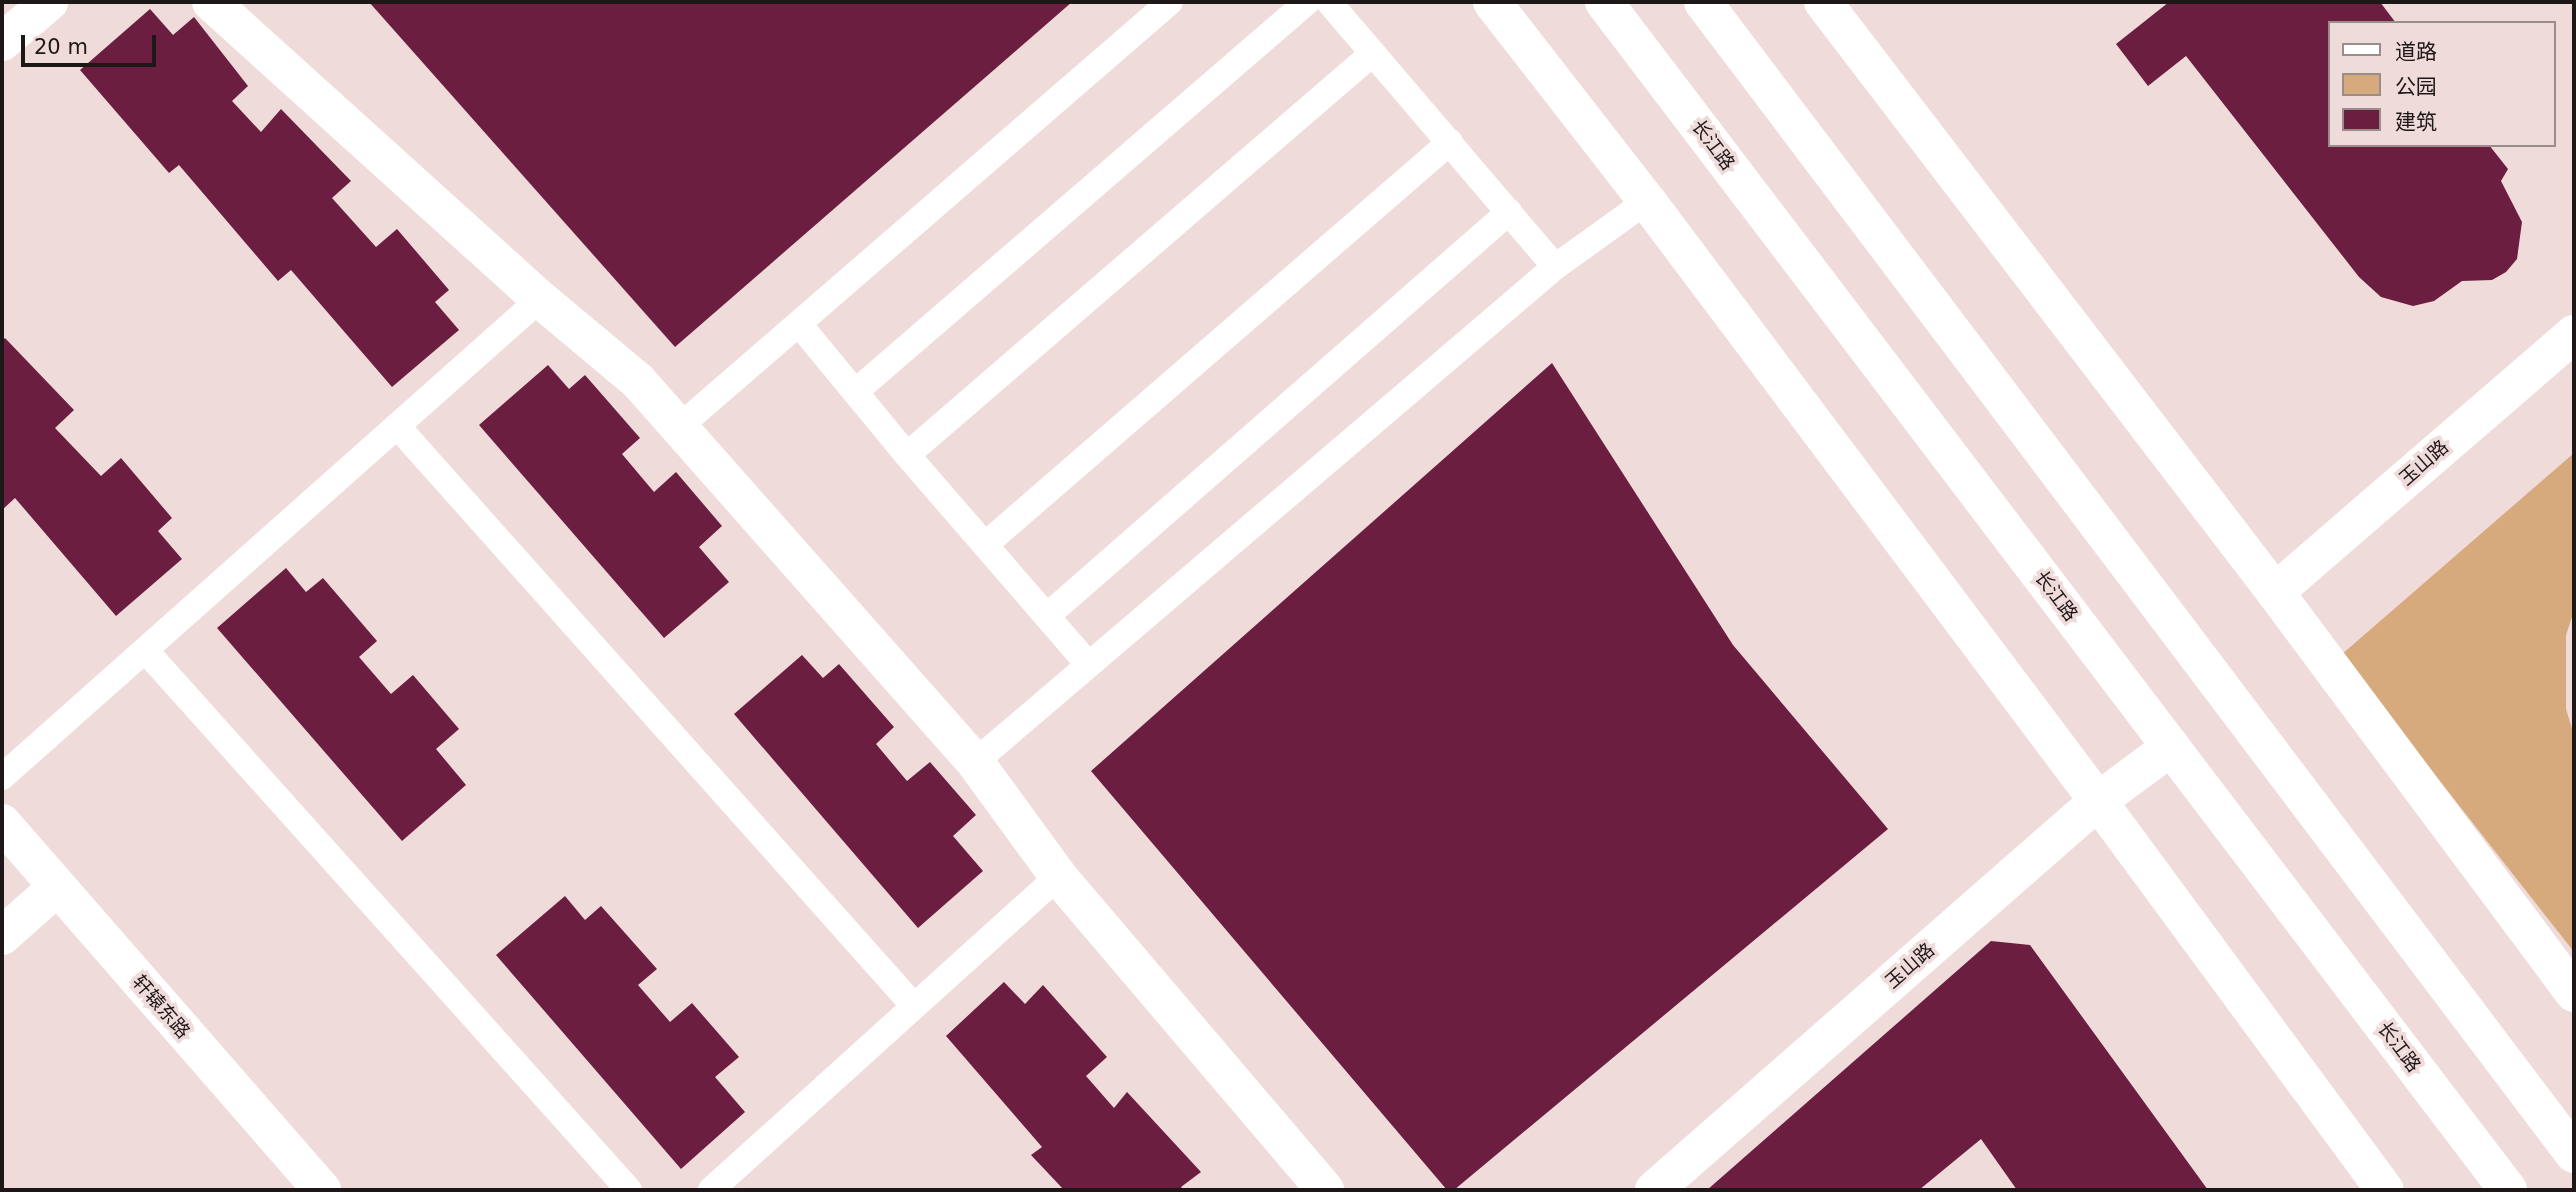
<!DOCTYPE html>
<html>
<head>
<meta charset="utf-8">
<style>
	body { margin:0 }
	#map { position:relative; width:2576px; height:1192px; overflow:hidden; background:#f0dbdb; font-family:"DejaVu Sans","Noto Sans SC",sans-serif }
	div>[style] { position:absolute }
	.green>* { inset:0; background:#d6aa7d }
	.building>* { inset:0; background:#6c1e40 }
	.lane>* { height:26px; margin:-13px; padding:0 13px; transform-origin:13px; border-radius:13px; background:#fff }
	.street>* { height:38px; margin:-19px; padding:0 19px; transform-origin:19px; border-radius:19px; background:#fff }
	.secondary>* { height:38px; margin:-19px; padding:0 19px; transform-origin:19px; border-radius:19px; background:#fff }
	.primary>* { height:38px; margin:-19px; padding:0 19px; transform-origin:19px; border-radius:19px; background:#fff }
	span { translate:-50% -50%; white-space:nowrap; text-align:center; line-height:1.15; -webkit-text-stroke:7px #f0dbdb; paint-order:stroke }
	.street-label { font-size:19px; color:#1e1717 }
	.frame { position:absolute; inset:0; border:4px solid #1e1717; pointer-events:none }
	.legend { position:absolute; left:2328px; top:21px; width:228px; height:126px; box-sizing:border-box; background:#f0dbdb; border:2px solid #9c8d8d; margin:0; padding:9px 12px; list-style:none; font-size:21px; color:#1e1717 }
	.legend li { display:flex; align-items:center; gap:14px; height:35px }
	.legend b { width:35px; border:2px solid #9c8d8d }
	.scale { position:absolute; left:21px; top:35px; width:135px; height:32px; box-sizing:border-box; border:4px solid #1e1717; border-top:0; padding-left:9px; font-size:21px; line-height:24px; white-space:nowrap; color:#1e1717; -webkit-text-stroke:5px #f0dbdb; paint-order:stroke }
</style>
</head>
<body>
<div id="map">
	<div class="green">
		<i style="clip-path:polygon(2574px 453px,2574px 611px,2566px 635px,2566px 709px,2574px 735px,2574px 952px,2341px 655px)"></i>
	</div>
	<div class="building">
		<i style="clip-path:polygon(369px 2px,1072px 2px,675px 347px)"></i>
		<i style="clip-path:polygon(2169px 2px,2380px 2px,2396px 23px,2329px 23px,2329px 145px,2489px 145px,2508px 169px,2501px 181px,2522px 222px,2517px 259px,2506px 272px,2492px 280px,2462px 281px,2434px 301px,2413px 306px,2381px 297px,2359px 277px,2186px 56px,2148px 86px,2116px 44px)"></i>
		<i style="clip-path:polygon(150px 9px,173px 35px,194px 17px,248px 86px,232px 101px,261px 132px,281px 109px,351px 181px,332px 198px,376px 247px,397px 229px,449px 290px,435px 302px,459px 330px,392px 387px,291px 270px,278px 281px,179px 165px,169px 173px,80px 70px)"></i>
		<i style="clip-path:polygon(5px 338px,74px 410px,55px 428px,101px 476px,121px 458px,172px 518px,158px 531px,182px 559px,116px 616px,15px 498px,2px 510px,2px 341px)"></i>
		<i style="clip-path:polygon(1552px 363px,1733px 645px,1888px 829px,1454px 1190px,1447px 1190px,1091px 771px)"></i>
		<i style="clip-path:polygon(548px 365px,569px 389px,585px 375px,640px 438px,622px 454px,654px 492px,676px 472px,722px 526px,699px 547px,729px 582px,664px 638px,479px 425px)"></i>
		<i style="clip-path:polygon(286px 568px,306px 592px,323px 578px,377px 641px,359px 657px,391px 694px,413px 675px,459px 729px,436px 749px,466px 785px,402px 841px,217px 628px)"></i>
		<i style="clip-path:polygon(802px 655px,823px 678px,839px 664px,894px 727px,876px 744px,907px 781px,930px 762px,976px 815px,953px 836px,983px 871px,918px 928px,734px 714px)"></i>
		<i style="clip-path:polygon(565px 896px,585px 920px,601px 906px,657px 969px,638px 985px,670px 1022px,692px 1003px,739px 1057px,715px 1077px,745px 1112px,681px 1169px,496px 955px)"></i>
		<i style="clip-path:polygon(1991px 941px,2030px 945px,2208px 1190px,2017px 1190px,1981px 1139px,1919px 1190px,1707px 1190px)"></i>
		<i style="clip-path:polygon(1004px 982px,1025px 1004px,1043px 985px,1107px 1057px,1086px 1076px,1114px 1108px,1127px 1092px,1201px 1172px,1181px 1187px,1184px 1190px,1064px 1190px,1031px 1155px,1042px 1147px,946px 1036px)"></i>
	</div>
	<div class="lane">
		<i style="left:1329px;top:2px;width:348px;rotate:49.5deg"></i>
		<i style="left:799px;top:324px;width:170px;rotate:50.5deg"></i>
		<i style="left:907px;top:455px;width:276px;rotate:49.1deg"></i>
		<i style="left:855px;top:392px;width:597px;rotate:-40.79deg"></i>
		<i style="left:397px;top:426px;width:777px;rotate:48.29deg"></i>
		<i style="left:679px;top:427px;width:649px;rotate:-40.88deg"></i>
		<i style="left:907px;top:455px;width:615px;rotate:-40.78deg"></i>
		<i style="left:986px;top:544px;width:614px;rotate:-40.9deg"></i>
		<i style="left:1047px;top:616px;width:614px;rotate:-41.17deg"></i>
		<i style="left:145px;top:650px;width:725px;rotate:48.13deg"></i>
		<i style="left:975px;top:762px;width:763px;rotate:-40.48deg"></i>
		<i style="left:1555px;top:267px;width:113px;rotate:-35.7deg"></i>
		<i style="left:2px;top:777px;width:720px;rotate:-41.62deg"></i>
		<i style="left:711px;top:1190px;width:468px;rotate:-42.1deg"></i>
	</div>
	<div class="street">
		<i style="left:211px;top:2px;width:443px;rotate:42.1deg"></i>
		<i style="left:540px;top:299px;width:128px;rotate:39.9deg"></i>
		<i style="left:638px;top:381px;width:509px;rotate:48.51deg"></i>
		<i style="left:975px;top:762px;width:141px;rotate:53.9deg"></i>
		<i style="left:1058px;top:876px;width:412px;rotate:49.6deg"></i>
	</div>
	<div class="secondary">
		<i style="left:2px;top:42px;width:62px;rotate:-40.4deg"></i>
		<i style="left:2275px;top:592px;width:395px;rotate:-40.8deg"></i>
		<i style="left:2px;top:823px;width:487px;rotate:48.9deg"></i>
		<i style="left:2px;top:936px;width:74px;rotate:-41.7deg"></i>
		<i style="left:1654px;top:1190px;width:590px;rotate:-41.22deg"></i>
		<i style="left:2098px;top:801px;width:91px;rotate:-36.5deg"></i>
	</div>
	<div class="primary">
		<i style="left:1492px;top:2px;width:252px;rotate:52.1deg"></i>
		<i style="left:1647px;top:201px;width:751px;rotate:53.07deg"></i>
		<i style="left:2098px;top:801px;width:483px;rotate:53.6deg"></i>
		<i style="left:1604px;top:2px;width:1493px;rotate:52.73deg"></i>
		<i style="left:1703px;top:2px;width:1444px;rotate:52.91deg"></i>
		<i style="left:1823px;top:2px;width:743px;rotate:52.54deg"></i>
		<i style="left:2275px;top:592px;width:500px;rotate:53.29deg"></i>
	</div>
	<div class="street-label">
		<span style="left:1713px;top:145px;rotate:53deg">长江路</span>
		<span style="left:2424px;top:463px;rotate:-41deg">玉山路</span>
		<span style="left:2056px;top:596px;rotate:53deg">长江路</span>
		<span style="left:1910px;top:966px;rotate:-41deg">玉山路</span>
		<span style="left:161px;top:1007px;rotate:49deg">轩辕东路</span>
		<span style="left:2399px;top:1047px;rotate:53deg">长江路</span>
	</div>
	<div class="frame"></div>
	<ul class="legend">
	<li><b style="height:9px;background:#fff"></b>道路</li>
	<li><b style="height:19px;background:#d6aa7d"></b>公园</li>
	<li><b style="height:19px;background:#6c1e40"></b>建筑</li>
	</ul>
	<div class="scale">20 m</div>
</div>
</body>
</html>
